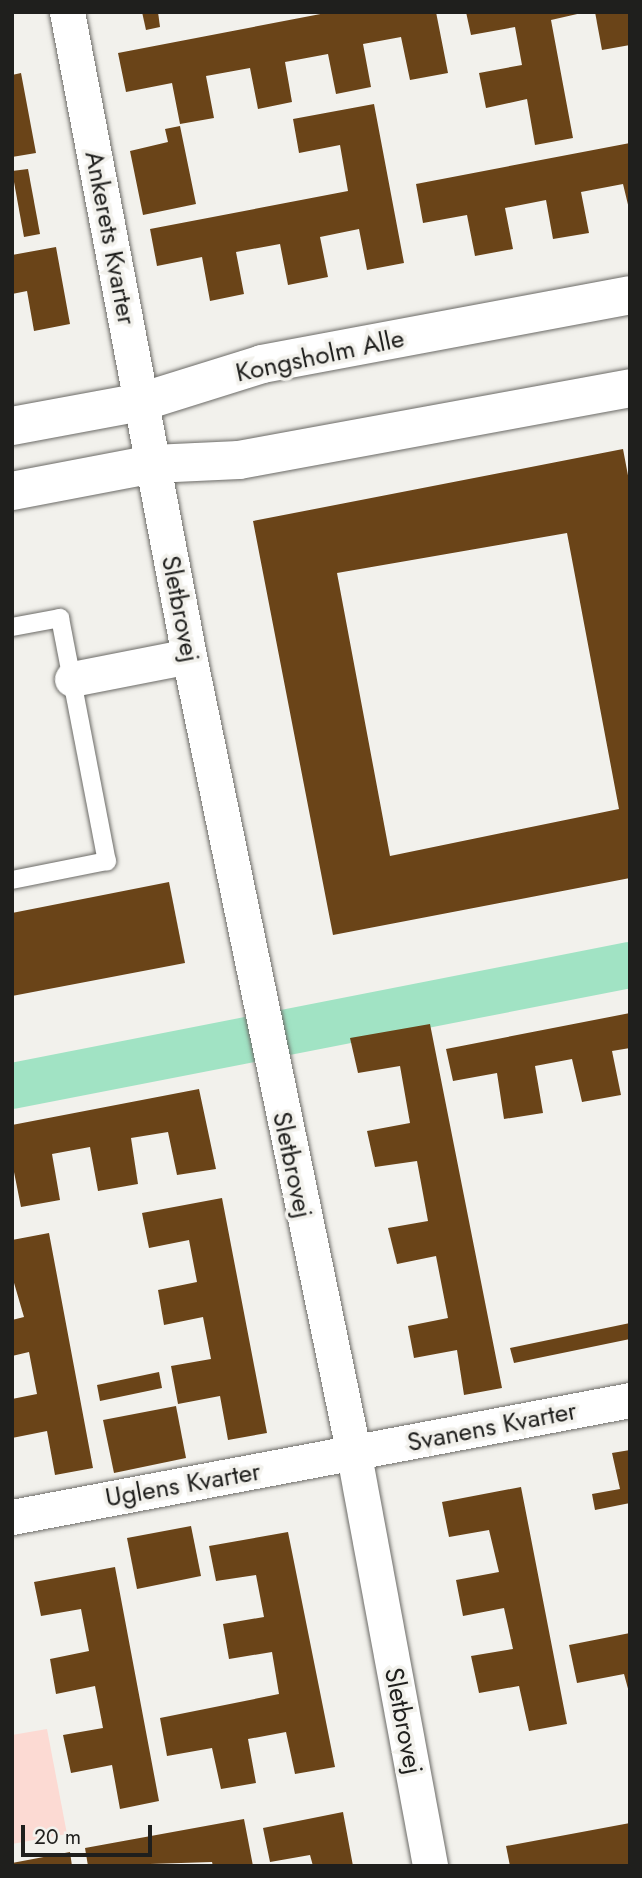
<!DOCTYPE html>
<html>
<head>
<meta charset="utf-8">
<style>
	body { margin:0 }
	#map { position:relative; width:642px; height:1878px; overflow:hidden; background:#f2f1ec; font-family:Jost,sans-serif }
	div>[style] { position:absolute }
	.green>* { inset:0; background:#fcdad3 }
	.canal>* { height:46px; margin:-23px; padding:0 23px; transform-origin:23px; border-radius:23px; background:#a1e3c4 }
	.building>* { inset:0; background:#6a4418 }
	.roads { filter:drop-shadow(0 0 2px #6c6b67) drop-shadow(0 0 2px #6c6b67) }
	.lane>* { height:18px; margin:-9px; padding:0 9px; transform-origin:9px; border-radius:9px; background:#fff }
	.street>* { height:35px; margin:-17.5px; padding:0 17.5px; transform-origin:17.5px; border-radius:17.5px; background:#fff }
	.secondary>* { height:38px; margin:-19px; padding:0 19px; transform-origin:19px; border-radius:19px; background:#fff }
	span { translate:-50% -50%; white-space:nowrap; text-align:center; line-height:1.15; -webkit-text-stroke:7px #f2f1ec; paint-order:stroke }
	.street-label { font-size:26px; color:#1f1f1d }
	.frame { position:absolute; inset:0; border:14px solid #1f1f1d; pointer-events:none }
	.scale { position:absolute; left:21px; top:1825px; width:131px; height:32px; box-sizing:border-box; border:4px solid #1f1f1d; border-top:0; padding-left:9px; font-size:21px; line-height:24px; white-space:nowrap; color:#1f1f1d; -webkit-text-stroke:5px #f2f1ec; paint-order:stroke }
</style>
</head>
<body>
<div id="map">
	<div class="green">
		<i style="clip-path:polygon(47px 1729px,67px 1834px,12px 1844px,12px 1735px)"></i>
	</div>
	<div class="canal">
		<i style="left:12px;top:1086px;width:630px;rotate:-11.08deg"></i>
	</div>
	<div class="building">
		<i style="clip-path:polygon(142px 12px,158px 12px,160px 27px,146px 30px)"></i>
		<i style="clip-path:polygon(331px 12px,436px 12px,448px 73px,410px 80px,401px 37px,363px 44px,371px 87px,336px 94px,328px 54px,285px 62px,292px 102px,258px 109px,250px 68px,206px 76px,214px 118px,180px 124px,172px 83px,126px 92px,118px 53px)"></i>
		<i style="clip-path:polygon(466px 12px,586px 12px,551px 20px,573px 138px,535px 145px,527px 99px,486px 108px,479px 73px,522px 65px,515px 27px,471px 35px)"></i>
		<i style="clip-path:polygon(595px 12px,630px 12px,630px 45px,602px 50px)"></i>
		<i style="clip-path:polygon(21px 73px,36px 153px,12px 157px,12px 75px)"></i>
		<i style="clip-path:polygon(374px 104px,404px 263px,367px 270px,359px 229px,320px 237px,328px 277px,288px 285px,280px 244px,236px 252px,244px 294px,210px 301px,202px 257px,157px 266px,150px 229px,348px 191px,340px 145px,299px 153px,293px 119px)"></i>
		<i style="clip-path:polygon(180px 126px,196px 204px,143px 215px,130px 151px,168px 142px,165px 129px)"></i>
		<i style="clip-path:polygon(630px 143px,630px 213px,623px 184px,581px 192px,589px 233px,553px 239px,546px 200px,505px 208px,513px 249px,475px 256px,467px 215px,423px 223px,416px 184px)"></i>
		<i style="clip-path:polygon(28px 169px,40px 234px,24px 237px,12px 171px)"></i>
		<i style="clip-path:polygon(56px 247px,70px 324px,34px 331px,27px 291px,12px 294px,12px 255px)"></i>
		<i style="clip-path:polygon(evenodd,623px 449px,630px 486px,630px 878px,333px 935px,253px 521px,623px 449px,567px 533px,619px 809px,390px 856px,337px 573px,567px 533px)"></i>
		<i style="clip-path:polygon(169px 882px,185px 963px,12px 996px,12px 913px)"></i>
		<i style="clip-path:polygon(630px 1013px,630px 1048px,612px 1051px,621px 1095px,582px 1102px,572px 1059px,535px 1066px,543px 1113px,504px 1119px,497px 1073px,453px 1081px,446px 1049px)"></i>
		<i style="clip-path:polygon(430px 1024px,502px 1388px,464px 1395px,457px 1350px,414px 1358px,408px 1326px,448px 1318px,436px 1256px,397px 1264px,388px 1228px,428px 1221px,417px 1161px,375px 1167px,367px 1131px,410px 1123px,400px 1066px,358px 1073px,350px 1038px)"></i>
		<i style="clip-path:polygon(199px 1089px,216px 1169px,177px 1175px,168px 1132px,131px 1138px,138px 1184px,98px 1191px,90px 1147px,52px 1154px,60px 1200px,21px 1207px,12px 1162px,12px 1125px)"></i>
		<i style="clip-path:polygon(222px 1198px,267px 1433px,228px 1440px,220px 1396px,178px 1404px,171px 1366px,211px 1359px,203px 1317px,164px 1325px,158px 1290px,197px 1282px,189px 1240px,149px 1248px,142px 1213px)"></i>
		<i style="clip-path:polygon(49px 1233px,93px 1468px,55px 1475px,47px 1431px,12px 1438px,12px 1399px,37px 1394px,29px 1352px,12px 1356px,12px 1320px,24px 1317px,12px 1276px,12px 1240px)"></i>
		<i style="clip-path:polygon(630px 1323px,630px 1339px,514px 1363px,510px 1348px)"></i>
		<i style="clip-path:polygon(159px 1372px,162px 1388px,100px 1401px,97px 1385px)"></i>
		<i style="clip-path:polygon(176px 1406px,186px 1458px,114px 1473px,103px 1420px)"></i>
		<i style="clip-path:polygon(630px 1450px,630px 1503px,595px 1510px,592px 1494px,620px 1489px,612px 1453px)"></i>
		<i style="clip-path:polygon(521px 1487px,567px 1724px,529px 1731px,519px 1686px,479px 1693px,471px 1656px,513px 1649px,504px 1608px,463px 1616px,456px 1580px,499px 1572px,489px 1530px,449px 1537px,442px 1502px)"></i>
		<i style="clip-path:polygon(191px 1526px,201px 1576px,137px 1589px,127px 1538px)"></i>
		<i style="clip-path:polygon(288px 1532px,335px 1767px,295px 1774px,286px 1732px,248px 1739px,256px 1783px,221px 1789px,212px 1748px,167px 1756px,160px 1718px,279px 1694px,272px 1652px,229px 1659px,223px 1624px,264px 1617px,256px 1575px,216px 1581px,209px 1546px)"></i>
		<i style="clip-path:polygon(115px 1567px,159px 1801px,120px 1809px,112px 1765px,71px 1773px,63px 1735px,103px 1728px,95px 1686px,56px 1694px,50px 1659px,89px 1651px,81px 1609px,41px 1616px,34px 1582px)"></i>
		<i style="clip-path:polygon(630px 1633px,630px 1696px,624px 1674px,577px 1683px,569px 1645px)"></i>
		<i style="clip-path:polygon(343px 1812px,353px 1866px,313px 1866px,310px 1855px,270px 1862px,263px 1828px)"></i>
		<i style="clip-path:polygon(244px 1819px,253px 1866px,213px 1866px,212px 1862px,88px 1866px,85px 1848px)"></i>
		<i style="clip-path:polygon(630px 1823px,630px 1866px,510px 1866px,506px 1846px)"></i>
		<i style="clip-path:polygon(70px 1852px,72px 1866px,12px 1866px,12px 1863px)"></i>
	</div>
	<div class="roads">
		<div class="lane">
			<i style="left:12px;top:627px;width:49px;rotate:-10.6deg"></i>
			<i style="left:60px;top:618px;width:248px;rotate:79.1deg"></i>
			<i style="left:107px;top:861px;width:97px;rotate:168.7deg"></i>
		</div>
		<div class="street">
			<i style="left:67px;top:12px;width:655px;rotate:79.27deg"></i>
			<i style="left:189px;top:656px;width:816px;rotate:78.33deg"></i>
			<i style="left:354px;top:1455px;width:418px;rotate:79.5deg"></i>
			<i style="left:72px;top:679px;width:119px;rotate:-11.1deg"></i>
			<i style="left:12px;top:1517px;width:629px;rotate:-10.72deg"></i>
		</div>
		<div class="secondary">
			<i style="left:12px;top:426px;width:131px;rotate:-10.5deg"></i>
			<i style="left:141px;top:402px;width:127px;rotate:-17.4deg"></i>
			<i style="left:262px;top:364px;width:374px;rotate:-10.6deg"></i>
			<i style="left:12px;top:491px;width:144px;rotate:-10.8deg"></i>
			<i style="left:153px;top:464px;width:86px;rotate:-2.7deg"></i>
			<i style="left:239px;top:460px;width:398px;rotate:-10.4deg"></i>
		</div>
	</div>
	<div class="street-label">
		<span style="left:110px;top:238px;rotate:79deg">Ankerets Kvarter</span>
		<span style="left:320px;top:356px;rotate:-12deg">Kongsholm Alle</span>
		<span style="left:180px;top:609px;rotate:79deg">Sletbrovej</span>
		<span style="left:292px;top:1165px;rotate:78deg">Sletbrovej</span>
		<span style="left:492px;top:1427px;rotate:-11deg">Svanens Kvarter</span>
		<span style="left:183px;top:1485px;rotate:-10deg">Uglens Kvarter</span>
		<span style="left:403px;top:1721px;rotate:79deg">Sletbrovej</span>
	</div>
	<div class="frame"></div>
	<div class="scale">20 m</div>
</div>
</body>
</html>
